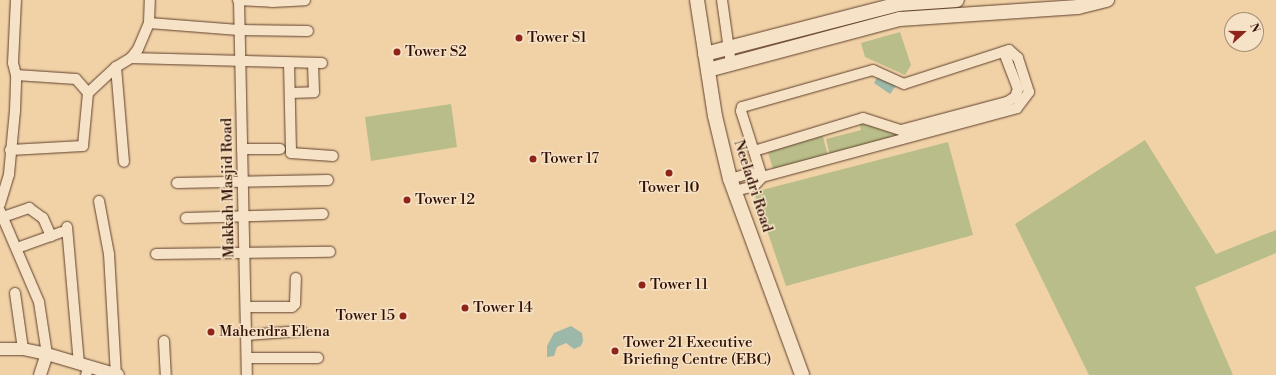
<!DOCTYPE html>
<html>
<head>
<meta charset="utf-8">
<style>
	body { margin:0 }
	#map { position:relative; width:1276px; height:375px; overflow:hidden; background:#f1d2a7; font-family:"Libre Bodoni",serif }
	div>[style] { position:absolute }
	.green>* { inset:0; background:#b8bd89 }
	.water>* { inset:0; background:#9bb8a9 }
	.roads { filter:drop-shadow(0 0 1px #60402c) drop-shadow(0 0 1px #60402c) }
	.minor>* { height:10px; margin:-5px; padding:0 5px; transform-origin:5px; border-radius:5px; background:#f6e2c6 }
	.tertiary>* { height:12px; margin:-6px; padding:0 6px; transform-origin:6px; border-radius:6px; background:#f6e2c6 }
	.secondary>* { height:14px; margin:-7px; padding:0 7px; transform-origin:7px; border-radius:7px; background:#f6e2c6 }
	.dots>* { width:11px; height:11px; translate:-50% -50%; box-sizing:border-box; border:2px solid #f6e2c6; border-radius:50% }
	span { translate:-50% -50%; white-space:nowrap; text-align:center; line-height:1.15; -webkit-text-stroke:3px #f6e2c6; paint-order:stroke }
	.poi-label { font-size:15px; color:#2f0f03 }
	.left { translate:0 -50%; text-align:left }
	.right { translate:-100% -50%; text-align:right }
	.street-label { font-size:15px; color:#2f0f03 }
	.north { position:absolute; left:1224px; top:12px; width:40px; height:40px; box-sizing:border-box; background:#f6e2c6; border:1px solid #a68e78; border-radius:50%; rotate:69deg; font-size:11px; font-weight:700; line-height:16px; text-align:center; color:#2f0f03 }
	.north::after { content:''; display:block; margin:auto; width:14px; height:18px; background:#8f2418; clip-path:polygon(50% 0,100% 100%,50% 72%,0 100%) }
</style>
</head>
<body>
<div id="map">
	<div class="green">
		<i style="clip-path:polygon(900px 32px,911px 65px,905px 75px,865px 57px,861px 43px)"></i>
		<i style="clip-path:polygon(451px 104px,457px 147px,371px 161px,365px 117px)"></i>
		<i style="clip-path:polygon(859px 122px,902px 136px,830px 156px,826px 139px,861px 130px)"></i>
		<i style="clip-path:polygon(822px 133px,828px 156px,774px 172px,767px 149px)"></i>
		<i style="clip-path:polygon(1145px 140px,1216px 254px,1276px 230px,1276px 253px,1195px 287px,1233px 375px,1089px 375px,1015px 224px)"></i>
		<i style="clip-path:polygon(948px 142px,973px 235px,786px 286px,754px 192px)"></i>
	</div>
	<div class="water">
		<i style="clip-path:polygon(879px 74px,896px 86px,890px 94px,874px 83px)"></i>
		<i style="clip-path:polygon(571px 326px,582px 333px,583px 341px,581px 346px,574px 349px,566px 343px,557px 347px,554px 356px,547px 357px,547px 346px,554px 333px)"></i>
	</div>
	<div class="roads">
		<div class="minor">
			<i style="left:238px;top:0;width:34px;rotate:3deg"></i>
			<i style="left:272px;top:2px;width:33px;rotate:-3deg"></i>
			<i style="left:239px;top:0;width:375px;rotate:88.8deg"></i>
			<i style="left:722px;top:0;width:65px;rotate:82deg"></i>
			<i style="left:149px;top:23px;width:90px;rotate:4.4deg"></i>
			<i style="left:239px;top:30px;width:69px;rotate:0.8deg"></i>
			<i style="left:131px;top:58px;width:191px;rotate:1.5deg"></i>
			<i style="left:289px;top:63px;width:90px;rotate:88.7deg"></i>
			<i style="left:291px;top:153px;width:42px;rotate:4.1deg"></i>
			<i style="left:116px;top:67px;width:95px;rotate:85.2deg"></i>
			<i style="left:16px;top:75px;width:60px;rotate:3.8deg"></i>
			<i style="left:76px;top:79px;width:18px;rotate:49deg"></i>
			<i style="left:290px;top:93px;width:24px;rotate:-2deg"></i>
			<i style="left:314px;top:92px;width:29px;rotate:-92deg"></i>
			<i style="left:242px;top:149px;width:38px"></i>
			<i style="left:10px;top:150px;width:73px;rotate:-3.1deg"></i>
			<i style="left:83px;top:146px;width:53px;rotate:-84.6deg"></i>
			<i style="left:88px;top:93px;width:38px;rotate:-43deg"></i>
			<i style="left:116px;top:67px;width:17px;rotate:-31deg"></i>
			<i style="left:131px;top:58px;width:11px;rotate:-52deg"></i>
			<i style="left:138px;top:49px;width:28px;rotate:-67deg"></i>
			<i style="left:149px;top:23px;width:23px;rotate:-88deg"></i>
			<i style="left:754px;top:151px;width:114px;rotate:-16.8deg"></i>
			<i style="left:863px;top:118px;width:40px;rotate:18deg"></i>
			<i style="left:901px;top:130px;width:110px;rotate:-14.8deg"></i>
			<i style="left:1007px;top:102px;width:9px;rotate:-32deg"></i>
			<i style="left:1015px;top:97px;width:9px;rotate:-69deg"></i>
			<i style="left:1018px;top:89px;width:40px;rotate:-111deg"></i>
			<i style="left:730px;top:179px;width:22px;rotate:-16deg"></i>
			<i style="left:751px;top:173px;width:12px;rotate:20deg"></i>
			<i style="left:177px;top:183px;width:151px;rotate:-1.1deg"></i>
			<i style="left:735px;top:191px;width:20px;rotate:-15deg"></i>
			<i style="left:754px;top:186px;width:12px;rotate:-48deg"></i>
			<i style="left:762px;top:177px;width:264px;rotate:-15.1deg"></i>
			<i style="left:1017px;top:108px;width:20px;rotate:-53deg"></i>
			<i style="left:1029px;top:92px;width:36px;rotate:-108deg"></i>
			<i style="left:1018px;top:58px;width:12px;rotate:-138deg"></i>
			<i style="left:1009px;top:50px;width:110px;rotate:162.1deg"></i>
			<i style="left:904px;top:84px;width:34px;rotate:-156deg"></i>
			<i style="left:873px;top:70px;width:136px;rotate:164.2deg"></i>
			<i style="left:742px;top:107px;width:4px;rotate:104deg"></i>
			<i style="left:741px;top:111px;width:69px;rotate:72.3deg"></i>
			<i style="left:99px;top:201px;width:54px;rotate:79.3deg"></i>
			<i style="left:109px;top:254px;width:120px;rotate:86.7deg"></i>
			<i style="left:0;top:204px;width:31px;rotate:-73deg"></i>
			<i style="left:9px;top:174px;width:63px;rotate:-84.6deg"></i>
			<i style="left:15px;top:111px;width:36px;rotate:-88deg"></i>
			<i style="left:16px;top:75px;width:12px;rotate:-104deg"></i>
			<i style="left:13px;top:63px;width:63px;rotate:-87.3deg"></i>
			<i style="left:0;top:211px;width:99px;rotate:66.8deg"></i>
			<i style="left:39px;top:302px;width:53px;rotate:81.3deg"></i>
			<i style="left:3px;top:217px;width:28px;rotate:-19deg"></i>
			<i style="left:29px;top:208px;width:17px;rotate:36deg"></i>
			<i style="left:43px;top:218px;width:20px;rotate:66deg"></i>
			<i style="left:186px;top:218px;width:137px;rotate:-1.7deg"></i>
			<i style="left:67px;top:227px;width:137px;rotate:85deg"></i>
			<i style="left:17px;top:248px;width:48px;rotate:-19.6deg"></i>
			<i style="left:156px;top:254px;width:174px;rotate:-0.7deg"></i>
			<i style="left:15px;top:293px;width:57px;rotate:81.9deg"></i>
			<i style="left:246px;top:307px;width:46px"></i>
			<i style="left:292px;top:307px;width:4px;rotate:-45deg"></i>
			<i style="left:295px;top:304px;width:26px;rotate:-88deg"></i>
			<i style="left:246px;top:335px;width:56px;rotate:-4.1deg"></i>
			<i style="left:164px;top:341px;width:34px;rotate:87deg"></i>
			<i style="left:247px;top:358px;width:71px"></i>
			<i style="left:86px;top:375px;width:9px;rotate:-72deg"></i>
		</div>
		<div class="tertiary">
			<i style="left:0;top:349px;width:23px"></i>
			<i style="left:23px;top:349px;width:25px;rotate:12deg"></i>
			<i style="left:47px;top:354px;width:74px;rotate:16.5deg"></i>
			<i style="left:40px;top:375px;width:22px;rotate:-72deg"></i>
		</div>
		<div class="secondary">
			<i style="left:697px;top:0;width:117px;rotate:81.2deg"></i>
			<i style="left:715px;top:116px;width:65px;rotate:76.6deg"></i>
			<i style="left:730px;top:179px;width:209px;rotate:69.8deg"></i>
			<i style="left:705px;top:54px;width:199px;rotate:-14.5deg"></i>
			<i style="left:898px;top:4px;width:59px;rotate:-3.9deg"></i>
			<i style="left:708px;top:70px;width:199px;rotate:-14.9deg"></i>
			<i style="left:900px;top:19px;width:178px;rotate:-3.9deg"></i>
			<i style="left:1078px;top:7px;width:30px;rotate:-14deg"></i>
		</div>
	</div>
	<div class="dots">
		<i style="left:519px;top:38px;background:#8f2418"></i>
		<i style="left:397px;top:52px;background:#8f2418"></i>
		<i style="left:533px;top:159px;background:#8f2418"></i>
		<i style="left:669px;top:173px;background:#8f2418"></i>
		<i style="left:407px;top:200px;background:#8f2418"></i>
		<i style="left:642px;top:285px;background:#8f2418"></i>
		<i style="left:465px;top:308px;background:#8f2418"></i>
		<i style="left:403px;top:316px;background:#8f2418"></i>
		<i style="left:211px;top:332px;background:#8f2418"></i>
		<i style="left:615px;top:351px;background:#8f2418"></i>
	</div>
	<div class="poi-label">
		<span class="left" style="left:527px;top:38px">Tower S1</span>
		<span class="left" style="left:405px;top:52px">Tower S2</span>
		<span class="left" style="left:541px;top:159px">Tower 17</span>
		<span style="left:669px;top:188px">Tower 10</span>
		<span class="left" style="left:415px;top:200px">Tower 12</span>
		<span class="left" style="left:650px;top:285px">Tower 11</span>
		<span class="left" style="left:473px;top:308px">Tower 14</span>
		<span class="right" style="left:395px;top:316px">Tower 15</span>
		<span class="left" style="left:219px;top:332px">Mahendra Elena</span>
		<span class="left" style="left:623px;top:351px">Tower 21 Executive<br>Briefing Centre (EBC)</span>
	</div>
	<div class="street-label">
		<span style="left:753px;top:186px;rotate:72deg">Neeladri Road</span>
		<span style="left:228px;top:188px;rotate:-91deg">Makkah Masjid Road</span>
	</div>
	<div class="north">N</div>
</div>
</body>
</html>
